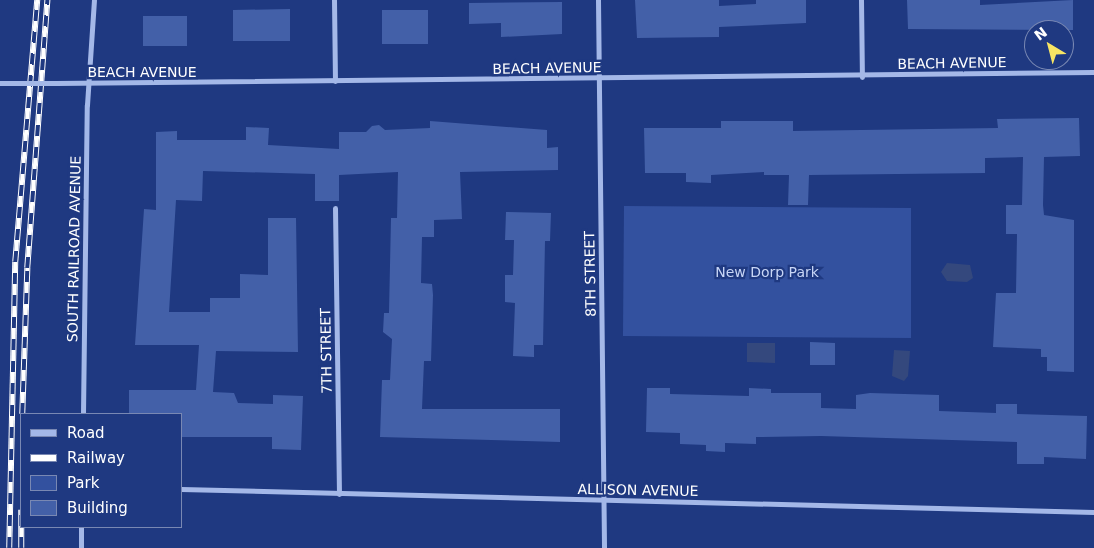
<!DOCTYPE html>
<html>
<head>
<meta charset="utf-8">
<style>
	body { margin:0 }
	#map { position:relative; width:1094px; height:548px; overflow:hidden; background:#1f3981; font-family:"DejaVu Sans",sans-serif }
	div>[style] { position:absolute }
	.green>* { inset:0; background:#33519f }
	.water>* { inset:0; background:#34487d }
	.building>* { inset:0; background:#4360a8 }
	.minor>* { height:5px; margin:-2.5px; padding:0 2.5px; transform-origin:2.5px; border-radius:2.5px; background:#a4b8e8 }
	.rail>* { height:5.5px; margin-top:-2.75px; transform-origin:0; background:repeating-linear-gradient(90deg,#1f3981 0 11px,#fff 0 22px); box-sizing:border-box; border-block:1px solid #fff }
	.minor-bridge>* { height:5px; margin:-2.5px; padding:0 2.5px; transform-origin:2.5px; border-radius:2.5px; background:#a4b8e8 }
	span { translate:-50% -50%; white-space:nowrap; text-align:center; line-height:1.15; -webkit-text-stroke:4.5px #1f3981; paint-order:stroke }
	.street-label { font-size:14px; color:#fff }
	.park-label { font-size:14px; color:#c8d6f6 }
	.legend { position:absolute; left:20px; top:413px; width:162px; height:115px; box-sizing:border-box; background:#1f3981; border:1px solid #7988b3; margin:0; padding:6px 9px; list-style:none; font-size:15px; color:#fff }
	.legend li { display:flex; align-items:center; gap:10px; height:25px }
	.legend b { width:25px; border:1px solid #7988b3 }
	.north { position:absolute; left:1024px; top:20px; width:50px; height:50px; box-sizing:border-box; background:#1f3981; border:1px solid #7988b3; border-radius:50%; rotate:323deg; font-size:14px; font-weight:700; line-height:20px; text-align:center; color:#fff }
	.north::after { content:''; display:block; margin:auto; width:18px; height:22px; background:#f7e564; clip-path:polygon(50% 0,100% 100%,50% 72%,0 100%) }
</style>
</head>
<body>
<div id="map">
	<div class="green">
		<i style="clip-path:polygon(624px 206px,911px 208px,911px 338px,623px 336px)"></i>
	</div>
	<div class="water">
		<i style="clip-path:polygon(947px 263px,970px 265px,973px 278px,967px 282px,947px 281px,941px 272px)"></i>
		<i style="clip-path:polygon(747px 343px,775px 343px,775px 363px,747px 362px)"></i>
		<i style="clip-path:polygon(894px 350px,910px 351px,908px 376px,904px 381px,892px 376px)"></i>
	</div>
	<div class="building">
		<i style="clip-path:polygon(635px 0,719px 0,719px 6px,756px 4px,756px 0,806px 0,806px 23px,719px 27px,719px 37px,637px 38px)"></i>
		<i style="clip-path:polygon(907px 0,980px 0,980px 5px,1073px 0,1073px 30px,908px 29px)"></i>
		<i style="clip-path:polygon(562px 2px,562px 34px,501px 37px,501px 23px,469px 24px,469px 3px)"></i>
		<i style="clip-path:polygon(290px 9px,290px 41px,233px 41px,233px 10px)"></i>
		<i style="clip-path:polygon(382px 10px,428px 10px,428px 44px,382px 44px)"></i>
		<i style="clip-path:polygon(143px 16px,187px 16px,187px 46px,143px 46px)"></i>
		<i style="clip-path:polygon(1079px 118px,1080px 156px,1044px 157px,1043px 205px,1044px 215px,1074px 220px,1074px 372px,1047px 371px,1047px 357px,1041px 357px,1041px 349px,993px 347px,996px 293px,1016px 293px,1017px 234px,1006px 234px,1006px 205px,1022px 205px,1023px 157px,985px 158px,985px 173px,809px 175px,808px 205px,788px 205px,789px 175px,764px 175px,764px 172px,711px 175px,711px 183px,686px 182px,686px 173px,645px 173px,644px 128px,721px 128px,721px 121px,793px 121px,793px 131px,998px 128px,997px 119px)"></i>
		<i style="clip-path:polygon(430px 121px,547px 130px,547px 148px,558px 147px,558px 170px,460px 172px,462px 219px,434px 220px,434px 237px,422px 237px,421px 283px,432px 284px,433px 295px,431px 361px,424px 361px,422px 409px,560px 409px,560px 442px,380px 437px,382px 380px,390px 380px,392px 339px,383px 332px,384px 313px,389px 313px,391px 218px,397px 218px,398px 172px,339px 175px,339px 201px,315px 201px,315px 174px,203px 171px,202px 201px,176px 200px,169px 312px,210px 312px,210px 298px,240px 298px,240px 274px,268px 275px,268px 218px,296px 218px,298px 352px,216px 351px,213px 392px,234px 393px,238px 403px,273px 404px,273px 395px,303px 396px,301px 450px,272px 449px,272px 437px,181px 437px,181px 414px,129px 414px,129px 390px,196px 390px,199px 345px,135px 345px,144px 209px,156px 210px,156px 132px,177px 131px,177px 140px,246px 140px,246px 127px,269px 128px,268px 145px,339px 149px,339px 132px,366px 132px,372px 126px,379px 125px,385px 130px,430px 128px)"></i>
		<i style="clip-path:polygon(506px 212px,551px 213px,550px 241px,545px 241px,543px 345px,534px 345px,534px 357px,513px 356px,515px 303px,505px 302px,505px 275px,513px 275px,514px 240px,505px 240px)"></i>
		<i style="clip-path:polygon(810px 342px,835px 343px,835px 365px,810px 365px)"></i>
		<i style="clip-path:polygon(647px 388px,670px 388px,670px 394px,749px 396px,749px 388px,771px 389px,771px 393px,821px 393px,821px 408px,856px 409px,856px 395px,870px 393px,939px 395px,939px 411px,996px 413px,996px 404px,1017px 404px,1017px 414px,1087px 416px,1086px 459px,1044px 457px,1044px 464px,1017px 464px,1017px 442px,821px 436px,756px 437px,756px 444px,725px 443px,725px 452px,706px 451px,706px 445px,680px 444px,680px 433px,646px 432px)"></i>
	</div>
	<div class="minor">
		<i style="left:334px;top:0;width:81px;rotate:89.3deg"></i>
		<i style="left:598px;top:0;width:548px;rotate:89.37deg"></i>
		<i style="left:861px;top:0;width:77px;rotate:89.3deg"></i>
		<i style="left:56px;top:83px;width:1038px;rotate:-0.61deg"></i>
		<i style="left:335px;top:208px;width:286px;rotate:89.2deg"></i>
		<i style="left:83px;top:414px;width:309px;rotate:-89.3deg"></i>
		<i style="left:87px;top:105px;width:105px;rotate:-86.2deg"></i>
		<i style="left:181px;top:489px;width:913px;rotate:1.44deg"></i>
		<i style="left:81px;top:548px;width:21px;rotate:-90deg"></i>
	</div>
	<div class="rail">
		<i style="left:22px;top:414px;width:146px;rotate:-88deg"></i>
		<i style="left:27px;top:268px;width:269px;rotate:-85.7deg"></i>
		<i style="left:9px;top:548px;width:286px;rotate:-88.8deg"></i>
		<i style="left:15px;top:262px;width:263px;rotate:-85.2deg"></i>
		<i style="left:21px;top:548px;width:38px;rotate:-90deg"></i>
	</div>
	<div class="minor-bridge">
		<i style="left:0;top:83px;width:56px"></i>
	</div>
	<div class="street-label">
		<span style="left:952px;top:63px;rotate:-1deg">BEACH AVENUE</span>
		<span style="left:547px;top:68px;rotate:-1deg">BEACH AVENUE</span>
		<span style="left:142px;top:72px">BEACH AVENUE</span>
		<span style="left:74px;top:249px;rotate:-89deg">SOUTH RAILROAD AVENUE</span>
		<span style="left:590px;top:274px;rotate:-91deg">8TH STREET</span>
		<span style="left:326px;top:351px;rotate:-91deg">7TH STREET</span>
		<span style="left:638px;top:490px;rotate:1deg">ALLISON AVENUE</span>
	</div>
	<div class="park-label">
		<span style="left:767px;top:272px">New Dorp Park</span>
	</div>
	<ul class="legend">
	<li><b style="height:6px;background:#a4b8e8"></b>Road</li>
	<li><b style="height:6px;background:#fff"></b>Railway</li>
	<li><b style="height:14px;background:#33519f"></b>Park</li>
	<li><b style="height:14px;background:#4360a8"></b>Building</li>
	</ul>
	<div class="north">N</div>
</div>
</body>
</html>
